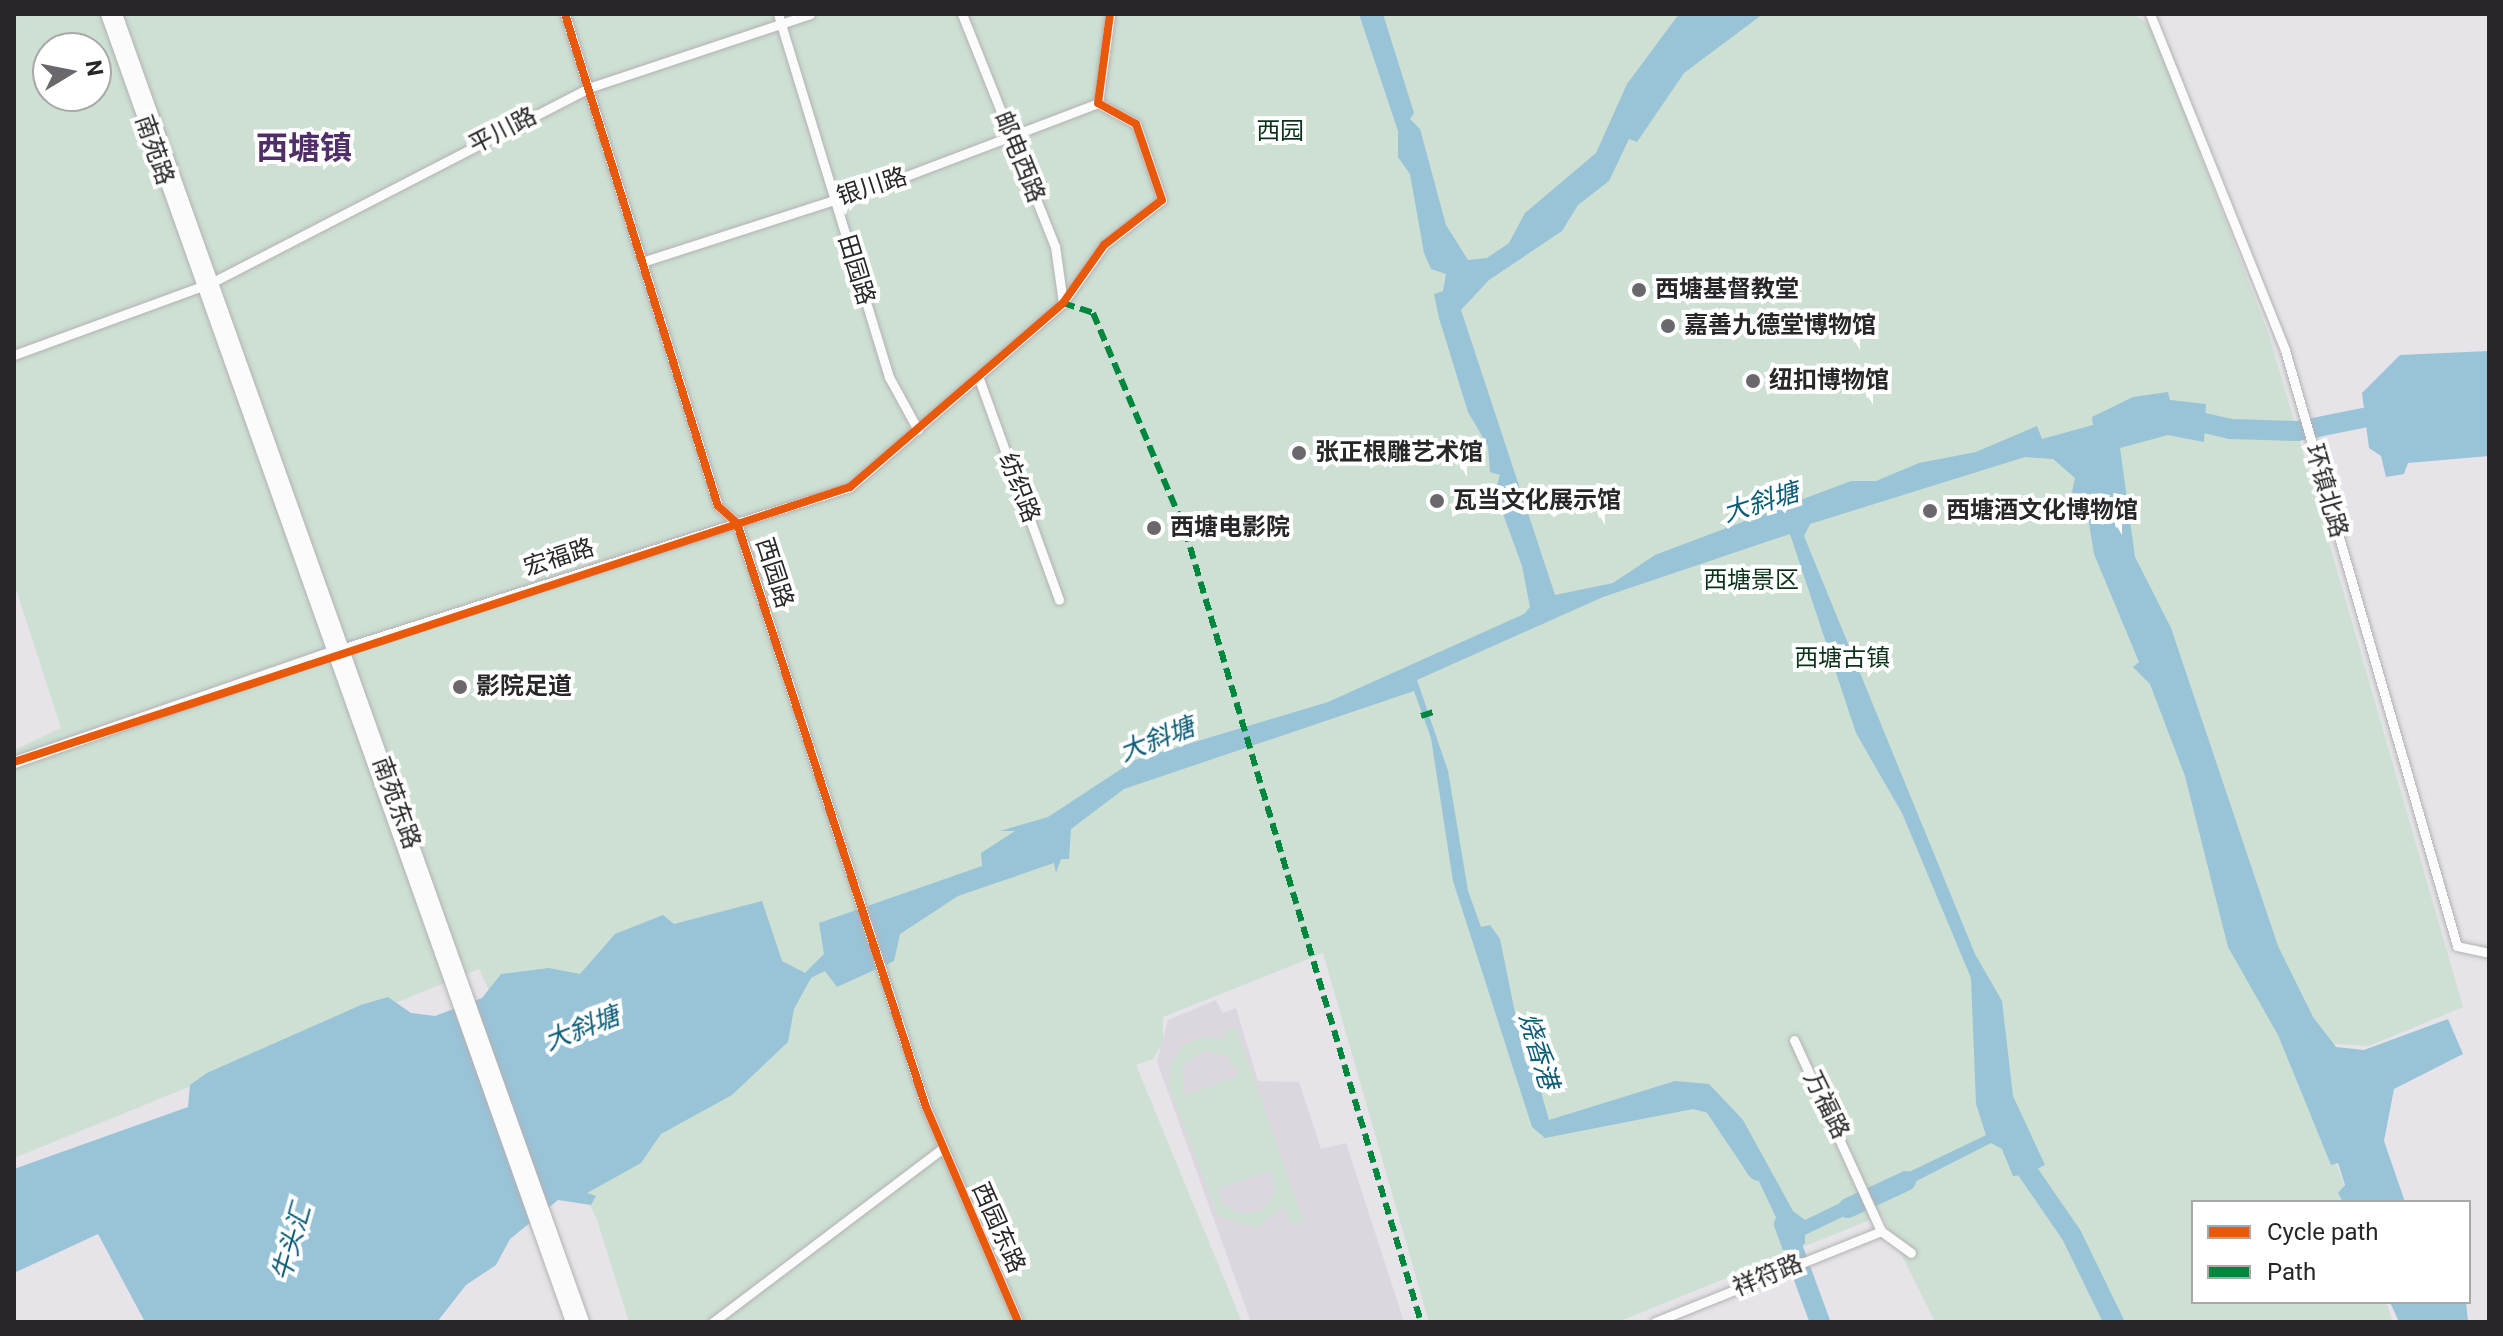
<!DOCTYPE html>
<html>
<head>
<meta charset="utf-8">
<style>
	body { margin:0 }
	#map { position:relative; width:2503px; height:1336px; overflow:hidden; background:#e6e4e8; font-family:Roboto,"Noto Sans SC",sans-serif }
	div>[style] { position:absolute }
	.built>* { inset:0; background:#dcd6de }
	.green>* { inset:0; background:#cde0d3 }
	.water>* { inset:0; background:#99c3d7 }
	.river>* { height:20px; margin:-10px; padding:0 10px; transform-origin:10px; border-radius:10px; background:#99c3d7 }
	.roads { filter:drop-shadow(0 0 2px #b3b1b4) drop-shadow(0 0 2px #b3b1b4) }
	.minor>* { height:9px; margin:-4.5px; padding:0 4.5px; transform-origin:4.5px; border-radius:4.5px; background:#fbfbfc }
	.tertiary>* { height:11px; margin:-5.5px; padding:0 5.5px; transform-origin:5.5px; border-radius:5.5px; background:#fbfbfc }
	.secondary>* { height:12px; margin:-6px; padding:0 6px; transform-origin:6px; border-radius:6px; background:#fbfbfc }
	.quiet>* { height:6px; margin-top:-3px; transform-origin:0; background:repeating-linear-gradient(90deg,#00873e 0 12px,transparent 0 18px) }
	.cycleway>* { height:8px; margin:-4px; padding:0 4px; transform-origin:4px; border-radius:4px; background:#e8590c }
	.dots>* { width:22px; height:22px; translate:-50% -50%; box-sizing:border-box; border:4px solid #fff; border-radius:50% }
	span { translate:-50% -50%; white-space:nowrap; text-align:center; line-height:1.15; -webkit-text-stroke:8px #fff; paint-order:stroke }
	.street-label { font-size:24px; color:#282629 }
	.park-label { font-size:24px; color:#0b321a }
	.poi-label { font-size:24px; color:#282629; font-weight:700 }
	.left { translate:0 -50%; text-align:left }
	.water-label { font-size:26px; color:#0a5c77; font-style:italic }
	.district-label { font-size:32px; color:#502f69; font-weight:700 }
	.frame { position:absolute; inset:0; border:16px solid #282629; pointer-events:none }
	.legend { position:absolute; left:2191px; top:1200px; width:280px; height:104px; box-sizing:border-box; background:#fff; border:2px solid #a9a8a9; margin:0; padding:10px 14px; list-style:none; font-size:24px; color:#282629 }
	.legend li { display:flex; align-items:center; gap:16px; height:40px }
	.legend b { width:40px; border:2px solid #a9a8a9 }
	.north { position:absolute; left:32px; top:32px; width:80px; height:80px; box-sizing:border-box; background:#fff; border:2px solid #a9a8a9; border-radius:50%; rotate:80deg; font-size:22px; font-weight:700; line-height:32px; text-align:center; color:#282629 }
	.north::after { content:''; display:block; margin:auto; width:28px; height:36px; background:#6a686c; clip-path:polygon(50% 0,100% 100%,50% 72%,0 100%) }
</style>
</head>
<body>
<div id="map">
	<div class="built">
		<i style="clip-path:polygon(1216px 1000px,1222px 1013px,1236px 1008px,1258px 1081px,1299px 1082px,1321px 1149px,1346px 1143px,1404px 1322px,1251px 1322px,1157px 1062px,1168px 1020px)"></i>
	</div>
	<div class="green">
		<i style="clip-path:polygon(evenodd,14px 14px,2134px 14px,2149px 25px,2164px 59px,2270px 338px,2463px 1007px,2369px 1046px,2337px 1044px,2298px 1056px,2350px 1202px,2193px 1202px,2193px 1302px,2386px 1302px,2393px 1322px,1935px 1322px,1882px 1215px,1618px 1322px,1429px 1322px,1323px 953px,1163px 1017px,1163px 1043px,1153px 1059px,1136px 1065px,1242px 1322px,629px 1322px,597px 1220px,479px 969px,14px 1158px,14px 750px,61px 728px,14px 583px,14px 14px,48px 48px,96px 48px,96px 96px,48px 96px,48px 48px)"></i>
		<i style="clip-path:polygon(evenodd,1236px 1027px,1304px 1222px,1291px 1226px,1284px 1207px,1256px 1228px,1218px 1216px,1169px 1087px,1170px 1065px,1183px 1045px,1202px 1037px,1226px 1039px,1224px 1032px,1236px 1027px,1206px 1050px,1228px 1056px,1239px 1076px,1184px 1095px,1183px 1065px,1206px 1050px,1236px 1027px,1272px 1170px,1275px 1193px,1262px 1211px,1240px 1214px,1222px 1202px,1217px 1189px,1272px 1170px)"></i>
	</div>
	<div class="water">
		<i style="clip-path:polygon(1359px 14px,1383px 14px,1414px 113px,1410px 119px,1420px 129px,1446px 225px,1468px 260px,1487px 258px,1509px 243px,1525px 213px,1596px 153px,1627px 84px,1679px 14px,1763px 14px,1684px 73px,1637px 142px,1629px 139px,1609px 181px,1578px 205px,1562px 231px,1489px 280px,1461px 310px,1555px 595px,1613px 583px,1655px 555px,1851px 481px,1876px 481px,1919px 463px,1976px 452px,2037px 426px,2042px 439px,2093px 425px,2092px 417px,2133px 397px,2168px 392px,2170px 400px,2206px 404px,2204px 442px,2168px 435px,2120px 448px,2135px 557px,2171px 628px,2278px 946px,2313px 1017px,2336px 1047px,2364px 1050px,2448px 1019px,2463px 1054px,2394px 1089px,2384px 1141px,2405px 1202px,2343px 1202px,2338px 1193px,2345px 1185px,2338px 1163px,2331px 1165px,2278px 1035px,2228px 947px,2185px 776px,2150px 684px,2133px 667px,2139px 662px,2094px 554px,2088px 517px,2072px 492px,2075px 478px,2053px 459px,2025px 457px,1810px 524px,1804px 536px,1975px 954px,2002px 1001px,2013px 1096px,2045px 1165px,2023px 1175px,2013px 1176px,2002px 1149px,1991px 1143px,1885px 1197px,1880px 1186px,1986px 1135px,1976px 1104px,1971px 978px,1902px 813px,1856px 733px,1790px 534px,1603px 597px,1417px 680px,1448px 771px,1468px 891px,1481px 927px,1490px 925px,1500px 939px,1525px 1062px,1535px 1071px,1549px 1120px,1675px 1081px,1709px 1084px,1743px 1120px,1793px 1211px,1805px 1220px,1859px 1194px,1865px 1206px,1805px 1235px,1805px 1244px,1791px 1249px,1754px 1171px,1748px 1175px,1736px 1153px,1745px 1146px,1724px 1117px,1693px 1109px,1545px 1138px,1532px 1127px,1453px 881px,1431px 738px,1414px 691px,1124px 789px,1071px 829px,1069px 859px,1061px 859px,1056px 873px,1054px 863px,958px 896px,900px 934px,894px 961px,837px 987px,825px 971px,811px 978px,794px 1009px,788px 1042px,732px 1095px,661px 1134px,641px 1163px,587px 1193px,596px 1196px,591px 1205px,558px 1200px,510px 1239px,496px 1265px,466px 1285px,437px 1322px,145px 1322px,98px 1234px,14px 1273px,14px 1169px,188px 1107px,190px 1085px,207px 1073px,361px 1005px,388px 997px,411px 1013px,435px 1016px,482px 998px,501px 974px,549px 968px,580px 974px,615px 934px,663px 915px,674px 924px,762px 901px,782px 961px,805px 973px,824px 954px,819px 923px,982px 866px,981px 853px,1015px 831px,1000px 831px,1048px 817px,1135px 760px,1328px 702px,1524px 614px,1530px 607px,1522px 566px,1495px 492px,1500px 475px,1490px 472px,1488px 446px,1468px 412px,1439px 318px,1434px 294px,1443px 291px,1446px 274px,1431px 269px,1424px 253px,1410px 174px,1398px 157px,1398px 131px)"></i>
		<i style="clip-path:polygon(2489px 351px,2489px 456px,2408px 463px,2404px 474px,2386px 477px,2381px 456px,2369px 448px,2362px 393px,2400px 355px)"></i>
		<i style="clip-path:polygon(2390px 1302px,2466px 1302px,2468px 1321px,2485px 1320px,2481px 1322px,2399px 1322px)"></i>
	</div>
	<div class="river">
		<i style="left:2178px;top:417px;width:54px;rotate:12.8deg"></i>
		<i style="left:2231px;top:429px;width:67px;rotate:1.7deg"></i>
		<i style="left:2298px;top:431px;width:66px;rotate:-11.3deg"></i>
		<i style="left:1703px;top:1101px;width:8px"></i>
		<i style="left:1711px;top:1101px;width:84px;rotate:56.1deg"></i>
		<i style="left:2013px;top:1150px;width:104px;rotate:55.5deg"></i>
		<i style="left:2072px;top:1236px;width:96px;rotate:64deg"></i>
		<i style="left:1848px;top:1208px;width:64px;rotate:-25deg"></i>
		<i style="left:1784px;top:1224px;width:104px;rotate:69.8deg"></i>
	</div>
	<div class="roads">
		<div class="minor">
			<i style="left:565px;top:14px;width:515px;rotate:72.73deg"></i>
			<i style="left:718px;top:506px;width:25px;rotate:42deg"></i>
			<i style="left:737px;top:523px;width:614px;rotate:72.07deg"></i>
			<i style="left:926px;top:1107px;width:234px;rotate:66.8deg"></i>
			<i style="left:778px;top:14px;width:380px;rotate:73deg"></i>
			<i style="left:889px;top:377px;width:60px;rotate:61.3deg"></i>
			<i style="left:962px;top:14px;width:250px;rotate:68.2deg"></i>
			<i style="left:1055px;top:246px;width:58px;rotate:82deg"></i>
			<i style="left:2150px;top:14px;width:362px;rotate:68.1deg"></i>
			<i style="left:2285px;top:350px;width:620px;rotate:73.9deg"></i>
			<i style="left:2457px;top:946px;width:33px;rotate:12deg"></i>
			<i style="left:642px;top:262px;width:264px;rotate:-17.9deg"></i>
			<i style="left:893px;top:181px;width:219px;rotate:-20.8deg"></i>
			<i style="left:14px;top:355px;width:210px;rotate:-20.1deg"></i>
			<i style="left:211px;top:283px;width:424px;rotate:-27.3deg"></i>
			<i style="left:588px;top:88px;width:234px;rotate:-18.4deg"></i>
			<i style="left:978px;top:376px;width:238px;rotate:70.1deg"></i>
			<i style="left:341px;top:649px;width:534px;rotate:-17.65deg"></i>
			<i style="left:850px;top:487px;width:281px;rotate:-40.8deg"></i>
			<i style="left:1063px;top:303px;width:71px;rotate:-54.7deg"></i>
			<i style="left:1104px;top:245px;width:73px;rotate:-37.8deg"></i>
			<i style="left:1162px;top:200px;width:80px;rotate:-108.9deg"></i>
			<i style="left:1136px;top:124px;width:43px;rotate:-151.1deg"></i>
			<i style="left:1098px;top:103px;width:90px;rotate:-82.3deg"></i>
			<i style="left:1794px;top:1040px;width:210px;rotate:65.5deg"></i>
			<i style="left:1881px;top:1231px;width:37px;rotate:36deg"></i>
			<i style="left:713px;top:1322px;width:287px;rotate:-37.1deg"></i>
			<i style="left:1655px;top:1322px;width:244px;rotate:-21.9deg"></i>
		</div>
		<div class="tertiary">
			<i style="left:14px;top:762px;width:345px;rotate:-19.1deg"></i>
		</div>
		<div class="secondary">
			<i style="left:107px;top:14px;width:1388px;rotate:70.43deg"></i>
			<i style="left:116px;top:14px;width:1389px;rotate:70.35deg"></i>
		</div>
	</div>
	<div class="quiet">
		<i style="left:1063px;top:303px;width:32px;rotate:18deg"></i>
		<i style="left:1093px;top:313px;width:236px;rotate:67deg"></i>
		<i style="left:1185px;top:530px;width:826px;rotate:73.41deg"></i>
		<i style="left:1421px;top:716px;width:16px;rotate:-18deg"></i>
	</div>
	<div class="cycleway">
		<i style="left:565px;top:14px;width:515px;rotate:72.73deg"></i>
		<i style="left:718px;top:506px;width:25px;rotate:42deg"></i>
		<i style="left:737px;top:523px;width:614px;rotate:72.07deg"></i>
		<i style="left:926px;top:1107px;width:234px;rotate:66.8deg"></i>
		<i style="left:14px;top:762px;width:880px;rotate:-18.21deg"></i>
		<i style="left:850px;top:487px;width:281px;rotate:-40.8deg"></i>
		<i style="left:1063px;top:303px;width:71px;rotate:-54.7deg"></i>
		<i style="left:1104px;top:245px;width:73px;rotate:-37.8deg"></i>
		<i style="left:1162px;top:200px;width:80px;rotate:-108.9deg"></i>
		<i style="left:1136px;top:124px;width:43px;rotate:-151.1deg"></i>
		<i style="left:1098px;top:103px;width:90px;rotate:-82.3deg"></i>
	</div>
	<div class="dots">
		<i style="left:1639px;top:290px;background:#6a686c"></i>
		<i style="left:1668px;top:326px;background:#6a686c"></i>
		<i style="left:1753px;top:381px;background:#6a686c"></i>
		<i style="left:1299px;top:453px;background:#6a686c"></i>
		<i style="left:1437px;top:501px;background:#6a686c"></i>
		<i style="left:1930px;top:511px;background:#6a686c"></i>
		<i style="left:1154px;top:528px;background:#6a686c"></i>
		<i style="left:460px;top:687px;background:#6a686c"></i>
	</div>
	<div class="street-label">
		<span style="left:503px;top:131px;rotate:-27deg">平川路</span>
		<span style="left:154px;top:150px;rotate:71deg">南苑路</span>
		<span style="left:1019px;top:157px;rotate:68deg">邮电西路</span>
		<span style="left:872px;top:187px;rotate:-18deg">银川路</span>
		<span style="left:856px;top:270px;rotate:73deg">田园路</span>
		<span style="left:1019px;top:488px;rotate:69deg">纺织路</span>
		<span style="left:2326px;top:491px;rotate:74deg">环镇北路</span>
		<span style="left:559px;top:558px;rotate:-18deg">宏福路</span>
		<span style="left:774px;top:573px;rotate:72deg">西园路</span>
		<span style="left:396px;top:803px;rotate:70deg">南苑东路</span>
		<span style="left:1826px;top:1105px;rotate:64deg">万福路</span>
		<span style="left:998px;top:1228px;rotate:66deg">西园东路</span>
		<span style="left:1768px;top:1276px;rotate:-22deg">祥符路</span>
	</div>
	<div class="park-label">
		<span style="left:1280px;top:132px">西园</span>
		<span style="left:1751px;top:581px">西塘景区</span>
		<span style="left:1842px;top:659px">西塘古镇</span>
	</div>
	<div class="poi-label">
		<span class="left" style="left:1655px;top:290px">西塘基督教堂</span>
		<span class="left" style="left:1684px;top:326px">嘉善九德堂博物馆</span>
		<span class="left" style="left:1769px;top:381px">纽扣博物馆</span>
		<span class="left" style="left:1315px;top:453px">张正根雕艺术馆</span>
		<span class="left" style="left:1453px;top:501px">瓦当文化展示馆</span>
		<span class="left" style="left:1946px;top:511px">西塘酒文化博物馆</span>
		<span class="left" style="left:1170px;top:528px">西塘电影院</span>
		<span class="left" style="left:476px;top:687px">影院足道</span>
	</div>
	<div class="water-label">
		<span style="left:1761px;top:503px;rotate:-17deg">大斜塘</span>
		<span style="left:1157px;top:740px;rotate:-21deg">大斜塘</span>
		<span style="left:582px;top:1029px;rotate:-21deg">大斜塘</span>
		<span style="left:1538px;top:1051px;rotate:73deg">烧香港</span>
		<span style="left:292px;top:1243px;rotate:-74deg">牛头汇</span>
	</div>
	<div class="district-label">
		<span style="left:304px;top:148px">西塘镇</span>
	</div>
	<div class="frame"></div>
	<ul class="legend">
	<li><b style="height:10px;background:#e8590c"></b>Cycle path</li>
	<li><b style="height:10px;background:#00873e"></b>Path</li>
	</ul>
	<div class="north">N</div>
</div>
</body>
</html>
